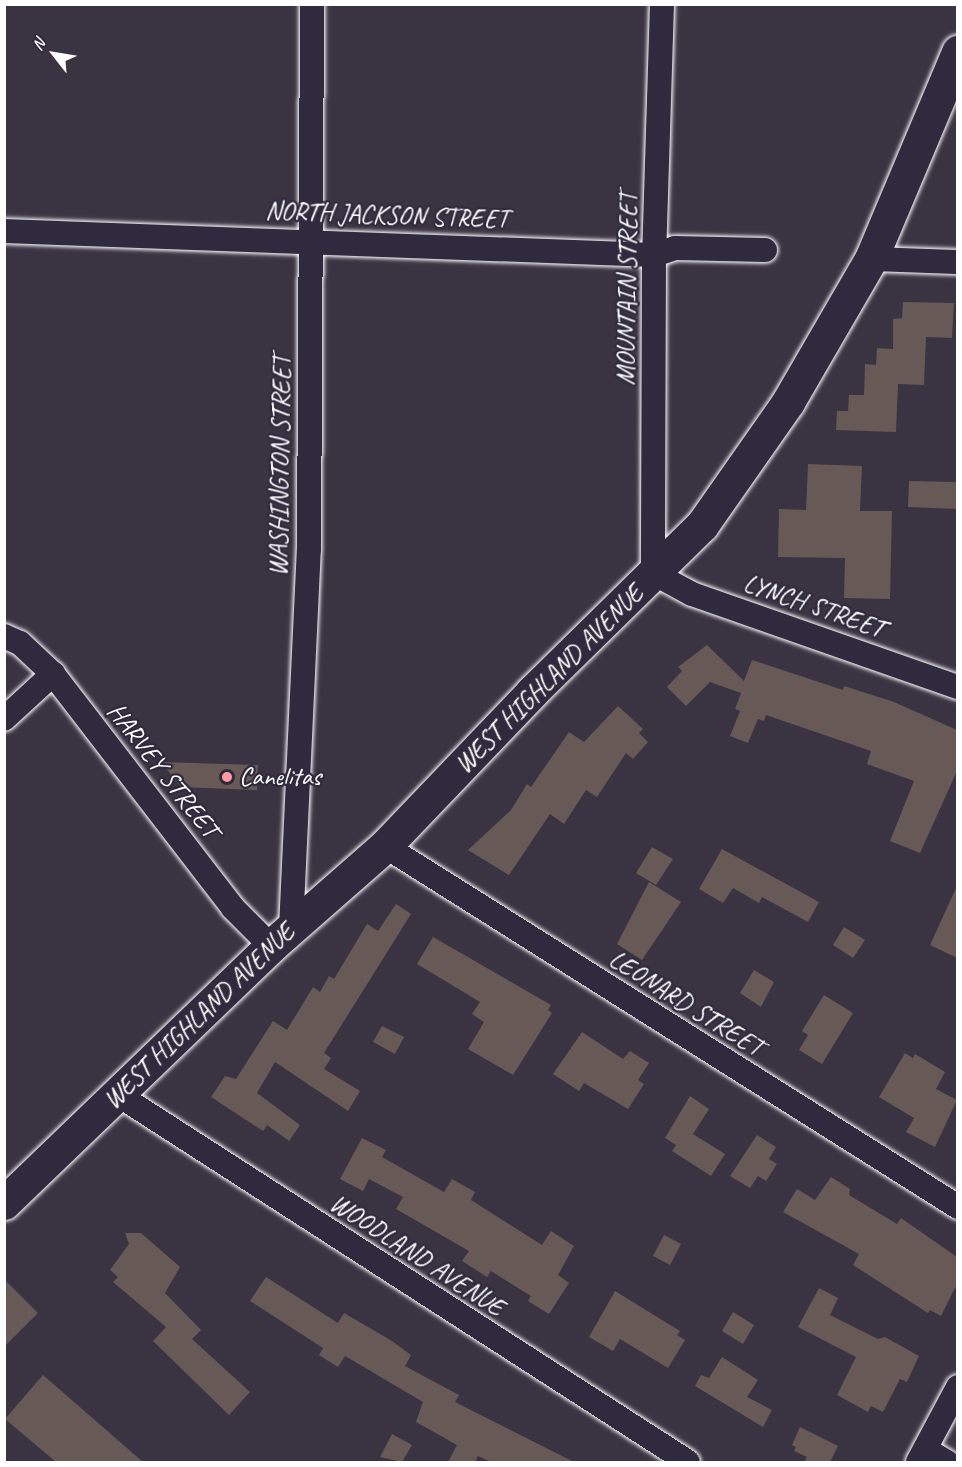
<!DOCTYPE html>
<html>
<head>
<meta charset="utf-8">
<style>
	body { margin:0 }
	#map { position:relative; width:962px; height:1467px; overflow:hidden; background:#3a3342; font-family:Caveat,sans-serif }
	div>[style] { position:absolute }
	.building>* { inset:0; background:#675956 }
	.roads { filter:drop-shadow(0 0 2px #fff) drop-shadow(0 0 2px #fff) }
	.minor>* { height:24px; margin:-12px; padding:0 12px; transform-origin:12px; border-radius:12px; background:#2f2a3d }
	.secondary>* { height:33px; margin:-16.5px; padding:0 16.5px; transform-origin:16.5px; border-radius:16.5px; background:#2f2a3d }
	.dots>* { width:16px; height:16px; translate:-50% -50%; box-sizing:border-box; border:3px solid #2f2a3d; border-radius:50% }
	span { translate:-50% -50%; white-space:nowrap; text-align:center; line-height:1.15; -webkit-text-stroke:4.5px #2f2a3d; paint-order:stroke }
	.street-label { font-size:26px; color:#fff }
	.poi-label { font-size:26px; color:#fff }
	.left { translate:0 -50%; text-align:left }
	.frame { position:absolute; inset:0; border:6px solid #fff; pointer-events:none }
	.north { position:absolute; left:24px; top:24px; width:60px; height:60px; -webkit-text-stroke:4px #2f2a3d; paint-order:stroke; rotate:301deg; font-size:16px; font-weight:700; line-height:24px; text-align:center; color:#fff }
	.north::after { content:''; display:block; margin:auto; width:21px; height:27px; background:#fff; clip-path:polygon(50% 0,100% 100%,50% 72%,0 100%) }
</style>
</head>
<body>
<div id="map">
	<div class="building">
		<i style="clip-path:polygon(903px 302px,954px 303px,952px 338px,926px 337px,924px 385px,898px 384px,896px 432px,836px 430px,837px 411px,848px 411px,849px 395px,864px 395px,865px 364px,876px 365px,877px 348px,893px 349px,893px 319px,902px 318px)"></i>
		<i style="clip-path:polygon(808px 464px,862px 466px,860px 511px,892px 511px,890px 599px,844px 598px,845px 558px,778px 557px,779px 509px,806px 510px)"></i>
		<i style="clip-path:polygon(909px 481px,957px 482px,957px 509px,908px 507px)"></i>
		<i style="clip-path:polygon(707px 645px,744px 681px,752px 660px,843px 690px,844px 686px,894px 702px,957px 730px,957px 771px,920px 853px,890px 841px,914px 781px,867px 764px,871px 751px,766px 715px,764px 721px,758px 719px,748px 743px,730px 736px,740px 711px,735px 709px,741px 693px,710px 682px,686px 706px,667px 687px,682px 671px,678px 667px)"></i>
		<i style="clip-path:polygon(618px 706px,643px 729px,639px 733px,648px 742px,633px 759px,626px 753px,597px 797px,586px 790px,564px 824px,550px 814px,509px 875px,468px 850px,511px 810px,527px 784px,531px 787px,569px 732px,584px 742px)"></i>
		<i style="clip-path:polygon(161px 762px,258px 765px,257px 790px,181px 787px)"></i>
		<i style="clip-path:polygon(652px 847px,673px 859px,656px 885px,636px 873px)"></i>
		<i style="clip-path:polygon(722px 849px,819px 902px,808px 922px,762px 897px,759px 903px,733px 888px,723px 903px,699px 889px)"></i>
		<i style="clip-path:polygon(649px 882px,681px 902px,642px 960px,617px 944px)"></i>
		<i style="clip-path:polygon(957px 886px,957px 958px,930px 945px)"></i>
		<i style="clip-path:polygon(396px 904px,411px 914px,324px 1053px,331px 1058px,324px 1069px,360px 1091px,348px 1111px,275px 1062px,257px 1093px,300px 1125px,289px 1141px,267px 1125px,263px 1131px,211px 1097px,225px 1076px,236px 1079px,273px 1021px,287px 1030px,313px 987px,320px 992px,329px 976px,334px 979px,367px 924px,378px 931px)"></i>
		<i style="clip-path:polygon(844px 927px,865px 940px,853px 958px,833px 945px)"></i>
		<i style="clip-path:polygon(433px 937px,551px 1005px,548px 1010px,552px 1013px,513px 1075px,468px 1049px,484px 1022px,472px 1014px,480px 1002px,417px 964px)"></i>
		<i style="clip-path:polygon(754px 970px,774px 982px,761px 1007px,740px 993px)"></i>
		<i style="clip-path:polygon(824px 995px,853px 1013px,822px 1064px,799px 1050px,808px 1035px,802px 1031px)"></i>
		<i style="clip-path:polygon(382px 1026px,404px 1037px,395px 1054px,373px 1042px)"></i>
		<i style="clip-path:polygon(582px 1032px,623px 1059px,630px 1051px,649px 1063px,638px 1080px,644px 1084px,628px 1109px,584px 1083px,579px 1091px,553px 1074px)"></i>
		<i style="clip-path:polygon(905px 1053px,913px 1058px,915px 1054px,945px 1072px,936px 1089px,957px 1100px,935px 1147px,906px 1132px,914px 1118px,879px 1097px)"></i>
		<i style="clip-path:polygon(690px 1096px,709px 1109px,693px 1134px,725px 1154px,711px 1176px,672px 1151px,676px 1145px,665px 1138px)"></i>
		<i style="clip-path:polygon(757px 1135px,776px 1147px,769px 1159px,777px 1164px,766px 1181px,758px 1176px,750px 1188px,730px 1176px)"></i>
		<i style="clip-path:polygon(362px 1138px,386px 1150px,382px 1157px,444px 1192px,452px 1179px,475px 1192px,471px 1200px,542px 1245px,551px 1231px,574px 1246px,558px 1275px,569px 1283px,549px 1314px,528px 1301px,531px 1296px,491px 1271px,487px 1277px,462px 1261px,469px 1251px,396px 1209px,403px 1197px,369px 1179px,363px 1191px,340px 1179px)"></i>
		<i style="clip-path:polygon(831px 1177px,850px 1189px,849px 1195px,897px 1224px,901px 1218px,957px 1257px,957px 1284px,941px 1316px,930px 1310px,928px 1313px,853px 1265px,859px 1254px,783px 1212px,797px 1189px,815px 1200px)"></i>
		<i style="clip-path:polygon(125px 1233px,141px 1233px,180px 1267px,165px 1293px,201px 1330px,192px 1339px,250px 1392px,229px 1415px,153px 1341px,166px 1327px,113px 1282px,118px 1277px,110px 1270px,129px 1244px)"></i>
		<i style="clip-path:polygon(664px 1235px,681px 1244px,670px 1265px,653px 1256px)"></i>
		<i style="clip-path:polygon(266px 1277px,338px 1323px,344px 1313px,392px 1341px,411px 1355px,405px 1366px,459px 1395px,455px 1402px,574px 1462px,491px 1462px,478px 1456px,475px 1462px,448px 1462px,457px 1445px,416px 1422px,423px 1402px,345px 1356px,338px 1367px,319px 1355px,323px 1348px,250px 1301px)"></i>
		<i style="clip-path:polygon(4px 1279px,38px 1313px,4px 1347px)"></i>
		<i style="clip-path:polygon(819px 1288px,838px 1298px,830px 1315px,878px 1339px,885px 1337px,919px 1356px,907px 1382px,900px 1379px,883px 1412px,871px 1406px,868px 1412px,837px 1395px,856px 1357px,798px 1327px)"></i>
		<i style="clip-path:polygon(615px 1291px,680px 1331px,677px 1335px,685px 1340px,668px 1368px,620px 1339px,613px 1351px,589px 1337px)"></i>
		<i style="clip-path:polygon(733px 1312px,754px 1325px,743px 1344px,722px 1331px)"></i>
		<i style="clip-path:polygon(722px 1357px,758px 1380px,747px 1397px,772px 1410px,763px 1427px,695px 1386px,701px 1375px,709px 1378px)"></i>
		<i style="clip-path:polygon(43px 1375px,143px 1462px,56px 1462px,5px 1419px)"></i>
		<i style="clip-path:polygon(800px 1427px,838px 1446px,830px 1462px,804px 1462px,807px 1457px,794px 1451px,796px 1447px,792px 1445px)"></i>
		<i style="clip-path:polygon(392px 1434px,412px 1445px,402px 1462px,380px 1457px)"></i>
	</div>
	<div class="roads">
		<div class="minor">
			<i style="left:662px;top:4px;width:251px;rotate:91.8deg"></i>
			<i style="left:654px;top:255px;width:318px;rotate:90.2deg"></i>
			<i style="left:653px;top:573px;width:44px;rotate:28.3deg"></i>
			<i style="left:692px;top:594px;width:282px;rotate:19.3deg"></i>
			<i style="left:4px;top:231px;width:650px;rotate:2.11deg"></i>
			<i style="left:654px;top:255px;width:22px;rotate:-18deg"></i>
			<i style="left:675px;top:248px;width:90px;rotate:1.3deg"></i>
			<i style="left:871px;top:259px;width:87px;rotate:2deg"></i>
			<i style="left:4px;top:636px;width:17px;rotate:24deg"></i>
			<i style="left:20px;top:643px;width:45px;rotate:43.2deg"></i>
			<i style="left:53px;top:674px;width:295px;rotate:52.4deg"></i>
			<i style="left:233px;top:908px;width:54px;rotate:45deg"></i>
			<i style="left:4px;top:719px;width:67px;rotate:-42.6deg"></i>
			<i style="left:385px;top:846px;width:677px;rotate:32.21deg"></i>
			<i style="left:291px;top:928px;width:379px;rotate:-87.3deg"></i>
			<i style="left:309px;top:549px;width:545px;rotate:-89.68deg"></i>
			<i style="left:117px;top:1094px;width:679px;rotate:32.8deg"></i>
			<i style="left:925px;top:1449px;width:26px;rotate:31deg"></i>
			<i style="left:918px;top:1462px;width:85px;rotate:-61.9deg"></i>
		</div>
		<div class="secondary">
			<i style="left:4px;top:1203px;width:371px;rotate:-43.9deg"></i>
			<i style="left:271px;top:946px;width:152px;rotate:-41.3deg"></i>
			<i style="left:385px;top:846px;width:213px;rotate:-46.3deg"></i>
			<i style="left:532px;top:692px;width:238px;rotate:-44.5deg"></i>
			<i style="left:702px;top:525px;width:150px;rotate:-55deg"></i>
			<i style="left:788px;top:402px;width:165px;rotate:-59.9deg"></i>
			<i style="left:871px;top:259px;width:225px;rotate:-67.2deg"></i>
		</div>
	</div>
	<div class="dots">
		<i style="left:227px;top:777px;background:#ff9aa2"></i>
	</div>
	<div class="street-label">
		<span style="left:387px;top:215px;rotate:2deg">NORTH JACKSON STREET</span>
		<span style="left:627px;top:289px;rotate:-89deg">MOUNTAIN STREET</span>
		<span style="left:280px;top:466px;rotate:-89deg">WASHINGTON STREET</span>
		<span style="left:814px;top:606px;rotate:19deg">LYNCH STREET</span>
		<span style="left:549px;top:679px;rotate:-45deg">WEST HIGHLAND AVENUE</span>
		<span style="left:163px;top:770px;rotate:52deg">HARVEY STREET</span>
		<span style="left:686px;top:1003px;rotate:32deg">LEONARD STREET</span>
		<span style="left:199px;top:1016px;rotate:-44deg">WEST HIGHLAND AVENUE</span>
		<span style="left:417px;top:1255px;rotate:33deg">WOODLAND AVENUE</span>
	</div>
	<div class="poi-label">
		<span class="left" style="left:239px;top:777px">Canelitas</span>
	</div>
	<div class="frame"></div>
	<div class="north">N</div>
</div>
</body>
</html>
